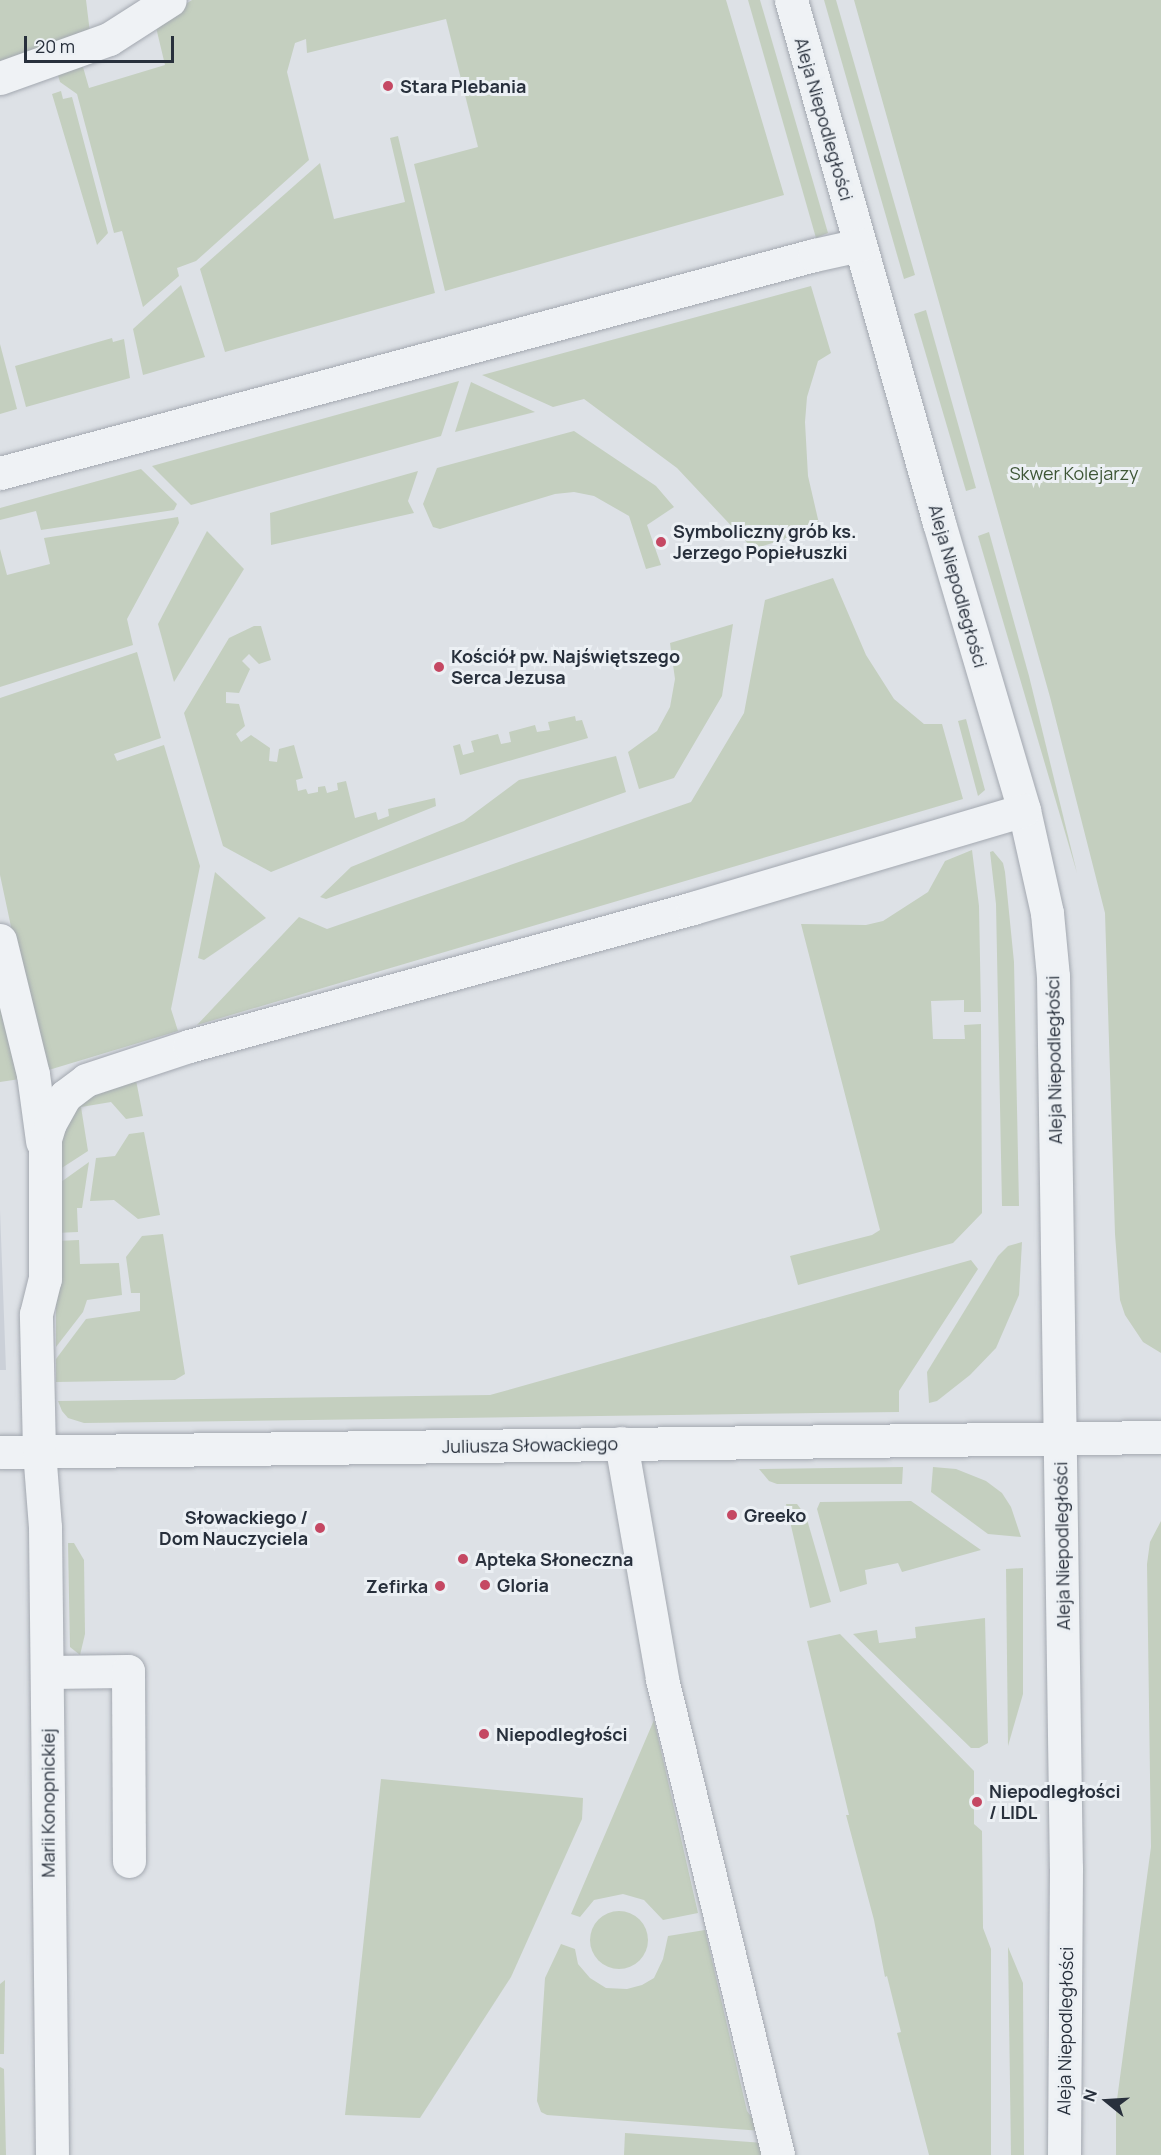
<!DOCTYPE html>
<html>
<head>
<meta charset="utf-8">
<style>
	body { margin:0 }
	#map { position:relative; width:1161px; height:2155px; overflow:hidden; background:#dde1e6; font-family:Manrope,sans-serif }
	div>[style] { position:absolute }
	.built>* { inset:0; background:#cbd0d8 }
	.green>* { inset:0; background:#c4cfbf }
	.round { border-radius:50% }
	.roads { filter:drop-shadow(0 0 2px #a3a8b0) drop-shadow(0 0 2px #a3a8b0) }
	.minor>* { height:33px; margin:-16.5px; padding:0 16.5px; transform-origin:16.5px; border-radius:16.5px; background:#eff2f5 }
	.dots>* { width:16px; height:16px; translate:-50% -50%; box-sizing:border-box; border:3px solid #ecf0f4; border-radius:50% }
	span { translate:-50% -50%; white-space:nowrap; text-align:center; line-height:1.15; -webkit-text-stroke:6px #ecf0f4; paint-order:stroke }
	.poi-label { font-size:18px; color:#28303c; font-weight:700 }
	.left { translate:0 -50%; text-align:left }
	.right { translate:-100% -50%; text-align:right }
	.street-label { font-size:18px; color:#28303c }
	.park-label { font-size:18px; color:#3e5636 }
	.north { position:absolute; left:1077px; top:2071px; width:60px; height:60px; -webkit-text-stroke:4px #ecf0f4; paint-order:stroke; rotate:288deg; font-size:16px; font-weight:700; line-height:24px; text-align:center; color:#28303c }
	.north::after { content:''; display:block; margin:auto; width:21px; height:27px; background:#28303c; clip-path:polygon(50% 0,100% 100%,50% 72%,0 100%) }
	.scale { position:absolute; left:24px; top:36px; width:150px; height:27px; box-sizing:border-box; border:3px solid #28303c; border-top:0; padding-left:8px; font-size:18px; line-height:21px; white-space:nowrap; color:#28303c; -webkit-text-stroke:4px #ecf0f4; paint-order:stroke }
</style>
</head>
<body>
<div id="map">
	<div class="built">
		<i style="clip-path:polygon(0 1210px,6px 1370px,0 1370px)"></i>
	</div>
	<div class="green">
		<i style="clip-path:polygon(0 0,86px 0,90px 33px,0 66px)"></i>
		<i style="clip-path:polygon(192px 0,726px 0,784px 195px,445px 291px,414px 164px,478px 147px,446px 19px,307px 53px,306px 39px,295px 43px,287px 72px,309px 160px,196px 261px,177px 268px,179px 276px,143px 307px,122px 231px,114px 233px,77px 94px,60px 82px,56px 69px,81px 60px,89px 88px,165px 65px,155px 23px)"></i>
		<i style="clip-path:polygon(748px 0,760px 0,828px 233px,816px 238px)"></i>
		<i style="clip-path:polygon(824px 0,836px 0,915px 275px,904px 279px)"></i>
		<i style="clip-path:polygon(854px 0,1161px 0,1161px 1353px,1143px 1342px,1125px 1315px,1120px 1300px,1115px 1234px,1105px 913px,1050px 697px)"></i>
		<i style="clip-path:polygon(61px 91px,63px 99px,72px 97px,108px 233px,97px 245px,52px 94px)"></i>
		<i style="clip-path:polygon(398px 136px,435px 293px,225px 352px,200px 269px,320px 163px,334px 219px,405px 202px,390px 138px)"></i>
		<i style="clip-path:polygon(181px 285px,205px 357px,143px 375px,133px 329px)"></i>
		<i style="clip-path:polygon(811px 286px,831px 353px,818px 361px,807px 397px,805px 422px,808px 476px,820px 528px,753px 549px,677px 468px,584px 399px,553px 407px,482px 375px)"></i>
		<i style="clip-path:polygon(926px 310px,976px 488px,966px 491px,914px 314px)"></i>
		<i style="clip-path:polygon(112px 338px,113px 342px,124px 339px,130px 378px,26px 407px,15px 366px)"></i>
		<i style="clip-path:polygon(0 344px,17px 409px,0 414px)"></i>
		<i style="clip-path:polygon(459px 381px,441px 436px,191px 505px,152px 466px)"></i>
		<i style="clip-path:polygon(471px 382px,535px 412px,455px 432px)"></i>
		<i style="clip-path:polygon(574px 431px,656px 486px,674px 507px,647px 525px,661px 565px,646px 569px,629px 516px,594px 496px,574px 492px,555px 494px,440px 529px,433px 527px,423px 504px,437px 468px)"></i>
		<i style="clip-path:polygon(141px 469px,177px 504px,174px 510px,41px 530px,36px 511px,0 520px,0 508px)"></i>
		<i style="clip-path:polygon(418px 471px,408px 501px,414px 513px,271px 545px,270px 513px)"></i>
		<i style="clip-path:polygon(178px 517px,179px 523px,127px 619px,133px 645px,0 687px,0 549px,7px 575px,50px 564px,44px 538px)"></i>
		<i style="clip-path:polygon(207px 531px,244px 569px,174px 682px,158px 624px)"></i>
		<i style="clip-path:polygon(989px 532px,1029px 676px,1077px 873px,978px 536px)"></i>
		<i style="clip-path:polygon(833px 578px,866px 655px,894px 699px,924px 724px,942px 724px,963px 799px,197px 1025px,299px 917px,327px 929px,691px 802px,744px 713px,765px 600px)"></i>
		<i style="clip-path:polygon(733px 624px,722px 696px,674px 778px,639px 789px,628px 752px,657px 731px,670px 707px,675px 679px,670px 643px)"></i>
		<i style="clip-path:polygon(254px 626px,261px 626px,271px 660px,259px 664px,249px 654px,242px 661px,250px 669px,239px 693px,226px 692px,226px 703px,239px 704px,245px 726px,236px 734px,241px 742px,251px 735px,270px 748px,269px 761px,277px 762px,279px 749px,294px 745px,303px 778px,296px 780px,298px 791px,306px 789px,308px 794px,318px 792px,318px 787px,325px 786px,327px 793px,338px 790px,337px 783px,346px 781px,355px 818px,376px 812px,378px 820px,389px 816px,388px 809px,435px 798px,436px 806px,271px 872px,223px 846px,184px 713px,229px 638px)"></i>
		<i style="clip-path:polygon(137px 652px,161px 738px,114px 754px,117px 761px,164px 745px,200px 866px,171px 1009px,178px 1031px,42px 1072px,0 875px,0 698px)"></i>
		<i style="clip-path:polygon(575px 716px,576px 721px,582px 720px,588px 738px,460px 775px,453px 746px,460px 744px,463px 755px,474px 752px,471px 741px,498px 734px,501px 744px,511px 742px,509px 732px,535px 725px,537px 732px,550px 730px,548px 722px)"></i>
		<i style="clip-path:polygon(966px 719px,985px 790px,978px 796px,958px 721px)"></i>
		<i style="clip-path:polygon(616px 756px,626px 792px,326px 899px,320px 897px,351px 867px,464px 821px,519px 780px)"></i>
		<i style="clip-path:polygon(972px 850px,979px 906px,981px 1012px,964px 1012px,964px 1000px,931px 1001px,933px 1039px,965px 1039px,964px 1025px,981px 1024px,982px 1213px,953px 1243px,798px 1285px,790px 1256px,872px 1235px,880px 1230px,801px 924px,866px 925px,883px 921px,928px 892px,945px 861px)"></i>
		<i style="clip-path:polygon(993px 851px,1003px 863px,1005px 872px,1014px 962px,1019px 1206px,1002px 1206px,996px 904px,990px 852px)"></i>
		<i style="clip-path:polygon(215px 872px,266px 918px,204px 960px,198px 958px)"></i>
		<i style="clip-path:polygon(0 986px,20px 1079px,0 1082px)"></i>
		<i style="clip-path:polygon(135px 1075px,143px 1116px,126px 1119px,111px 1102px,81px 1107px,88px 1151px,54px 1173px,70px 1104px)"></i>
		<i style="clip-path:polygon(144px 1132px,160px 1215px,138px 1219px,114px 1200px,90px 1201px,96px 1158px,115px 1156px,129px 1134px)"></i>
		<i style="clip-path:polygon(89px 1162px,82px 1208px,77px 1208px,78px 1232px,55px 1233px,54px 1187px)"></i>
		<i style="clip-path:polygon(163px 1234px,185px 1374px,175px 1380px,56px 1382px,56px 1359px,86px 1319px,140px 1311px,140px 1293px,131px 1293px,126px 1257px,142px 1236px)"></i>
		<i style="clip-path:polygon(79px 1240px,80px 1264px,119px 1263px,122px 1295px,87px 1300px,83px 1312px,56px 1347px,56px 1241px)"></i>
		<i style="clip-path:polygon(1022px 1242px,1019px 1295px,996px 1348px,970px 1375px,937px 1401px,929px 1403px,927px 1372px,998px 1256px,1008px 1246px)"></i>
		<i style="clip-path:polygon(971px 1260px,978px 1269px,899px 1391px,899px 1412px,84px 1423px,68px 1418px,62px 1411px,58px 1401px,490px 1395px)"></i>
		<i style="clip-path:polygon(903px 1467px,902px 1484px,777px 1484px,769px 1481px,759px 1469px)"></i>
		<i style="clip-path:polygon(933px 1467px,956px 1469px,986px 1481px,1002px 1493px,1011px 1507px,1021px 1537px,988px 1534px,931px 1492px)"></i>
		<i style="clip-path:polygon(911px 1501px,981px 1550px,902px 1572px,898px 1563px,865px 1570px,867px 1584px,840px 1592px,817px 1509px,820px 1502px)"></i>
		<i style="clip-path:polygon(786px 1504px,797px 1504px,806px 1516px,831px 1602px,810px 1608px)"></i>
		<i style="clip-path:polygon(1161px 1521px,1161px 2155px,1116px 2155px,1116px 2107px,1151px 1847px,1147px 1564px,1150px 1542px)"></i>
		<i style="clip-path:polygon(68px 1543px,74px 1543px,84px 1560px,85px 1634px,80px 1655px,70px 1647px)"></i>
		<i style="clip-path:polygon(1023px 1568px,1023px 1694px,1008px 1746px,1006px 1569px)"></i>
		<i style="clip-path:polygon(985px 1618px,988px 1743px,979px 1748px,971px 1748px,853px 1634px,877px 1630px,879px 1643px,916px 1638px,915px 1627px)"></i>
		<i style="clip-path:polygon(840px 1634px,974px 1771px,974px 1824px,982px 1831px,983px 1928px,991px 1949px,991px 2155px,929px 2155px,897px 2033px,901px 2032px,887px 1976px,885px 1977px,874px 1920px,846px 1815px,849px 1815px,807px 1641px)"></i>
		<i style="clip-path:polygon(654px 1720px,698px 1913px,663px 1920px,644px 1900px,623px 1894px,594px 1900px,580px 1917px,571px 1914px)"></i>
		<i style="clip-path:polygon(381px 1779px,583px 1798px,582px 1819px,511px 1977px,420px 2118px,345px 2115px)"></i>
		<i class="round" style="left:590px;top:1911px;width:58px;height:58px"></i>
		<i style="clip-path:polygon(705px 1930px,747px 2111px,762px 2131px,547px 2115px,541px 2112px,537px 2101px,545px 1978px,561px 1944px,575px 1949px,578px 1964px,590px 1978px,606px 1988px,627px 1989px,642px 1985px,654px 1978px,663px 1959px,668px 1936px)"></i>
		<i style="clip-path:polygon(1008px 1947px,1023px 1983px,1024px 2155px,1011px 2155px)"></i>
		<i style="clip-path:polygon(5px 1980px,4px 2054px,0 2054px,0 1984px)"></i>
		<i style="clip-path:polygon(0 2067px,4px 2069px,6px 2155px,0 2155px)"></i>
		<i style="clip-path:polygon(625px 2133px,765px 2143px,762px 2155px,624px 2155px)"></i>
	</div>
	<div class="roads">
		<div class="minor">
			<i style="left:791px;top:0;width:544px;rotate:74.2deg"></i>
			<i style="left:939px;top:523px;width:299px;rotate:73.5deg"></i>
			<i style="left:1024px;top:810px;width:106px;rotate:77.4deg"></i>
			<i style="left:1047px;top:913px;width:63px;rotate:84.6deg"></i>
			<i style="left:1053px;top:976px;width:892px;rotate:89.17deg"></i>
			<i style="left:1066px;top:1868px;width:287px;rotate:90.4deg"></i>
			<i style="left:0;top:78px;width:116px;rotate:-19.7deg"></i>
			<i style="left:109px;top:39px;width:72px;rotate:-32.6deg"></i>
			<i style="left:0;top:473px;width:843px;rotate:-14.99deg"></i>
			<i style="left:814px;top:255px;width:47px;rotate:-12.3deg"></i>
			<i style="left:0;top:940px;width:138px;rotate:76.2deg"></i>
			<i style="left:33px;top:1074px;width:68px;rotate:82.3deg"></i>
			<i style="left:621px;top:1443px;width:240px;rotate:80.1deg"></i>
			<i style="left:662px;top:1679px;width:490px;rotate:76.3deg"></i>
			<i style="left:0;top:1452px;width:1161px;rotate:-0.74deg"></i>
			<i style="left:47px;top:1672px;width:81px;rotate:-0.7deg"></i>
			<i style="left:128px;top:1671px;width:190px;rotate:89.7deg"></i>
			<i style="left:52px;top:2155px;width:628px;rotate:-90.64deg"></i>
			<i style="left:45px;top:1527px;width:76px;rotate:-94.5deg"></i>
			<i style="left:39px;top:1451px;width:137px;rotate:-91.3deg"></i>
			<i style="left:36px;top:1314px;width:36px;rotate:-76deg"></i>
			<i style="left:45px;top:1279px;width:140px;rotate:-90deg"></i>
			<i style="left:45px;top:1139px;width:17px;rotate:-73deg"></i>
			<i style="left:50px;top:1123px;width:31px;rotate:-61deg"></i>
			<i style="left:65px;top:1096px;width:26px;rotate:-37deg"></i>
			<i style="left:86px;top:1080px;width:108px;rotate:-18.3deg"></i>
			<i style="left:189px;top:1046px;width:523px;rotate:-15.31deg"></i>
			<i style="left:693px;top:908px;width:345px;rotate:-16.5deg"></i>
		</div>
	</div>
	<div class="dots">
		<i style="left:388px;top:86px;background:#c54863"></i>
		<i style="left:661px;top:542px;background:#c54863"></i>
		<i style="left:439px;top:667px;background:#c54863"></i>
		<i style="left:732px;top:1515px;background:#c54863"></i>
		<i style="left:320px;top:1528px;background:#c54863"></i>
		<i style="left:463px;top:1559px;background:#c54863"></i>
		<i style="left:485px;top:1585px;background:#c54863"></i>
		<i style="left:440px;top:1586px;background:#c54863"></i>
		<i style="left:484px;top:1734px;background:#c54863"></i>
		<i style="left:977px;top:1802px;background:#c54863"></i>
	</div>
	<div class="poi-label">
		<span class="left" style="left:400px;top:86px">Stara Plebania</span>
		<span class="left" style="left:673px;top:542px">Symboliczny grób ks.<br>Jerzego Popiełuszki</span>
		<span class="left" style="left:451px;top:667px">Kościół pw. Najświętszego<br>Serca Jezusa</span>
		<span class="left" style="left:744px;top:1515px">Greeko</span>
		<span class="right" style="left:308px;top:1528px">Słowackiego /<br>Dom Nauczyciela</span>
		<span class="left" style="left:475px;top:1559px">Apteka Słoneczna</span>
		<span class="left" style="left:497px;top:1585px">Gloria</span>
		<span class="right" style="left:428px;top:1586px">Zefirka</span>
		<span class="left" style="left:496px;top:1734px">Niepodległości</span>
		<span class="left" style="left:989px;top:1802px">Niepodległości<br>/ LIDL</span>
	</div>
	<div class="street-label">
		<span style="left:824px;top:119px;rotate:74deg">Aleja Niepodległości</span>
		<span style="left:958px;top:586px;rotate:74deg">Aleja Niepodległości</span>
		<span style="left:1054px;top:1060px;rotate:-91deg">Aleja Niepodległości</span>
		<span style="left:530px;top:1445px;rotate:-1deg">Juliusza Słowackiego</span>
		<span style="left:1062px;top:1546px;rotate:-91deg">Aleja Niepodległości</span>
		<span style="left:48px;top:1803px;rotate:-90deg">Marii Konopnickiej</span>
		<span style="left:1065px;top:2031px;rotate:-89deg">Aleja Niepodległości</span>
	</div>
	<div class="park-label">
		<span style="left:1074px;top:473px">Skwer Kolejarzy</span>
	</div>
	<div class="north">N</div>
	<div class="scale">20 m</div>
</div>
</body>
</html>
